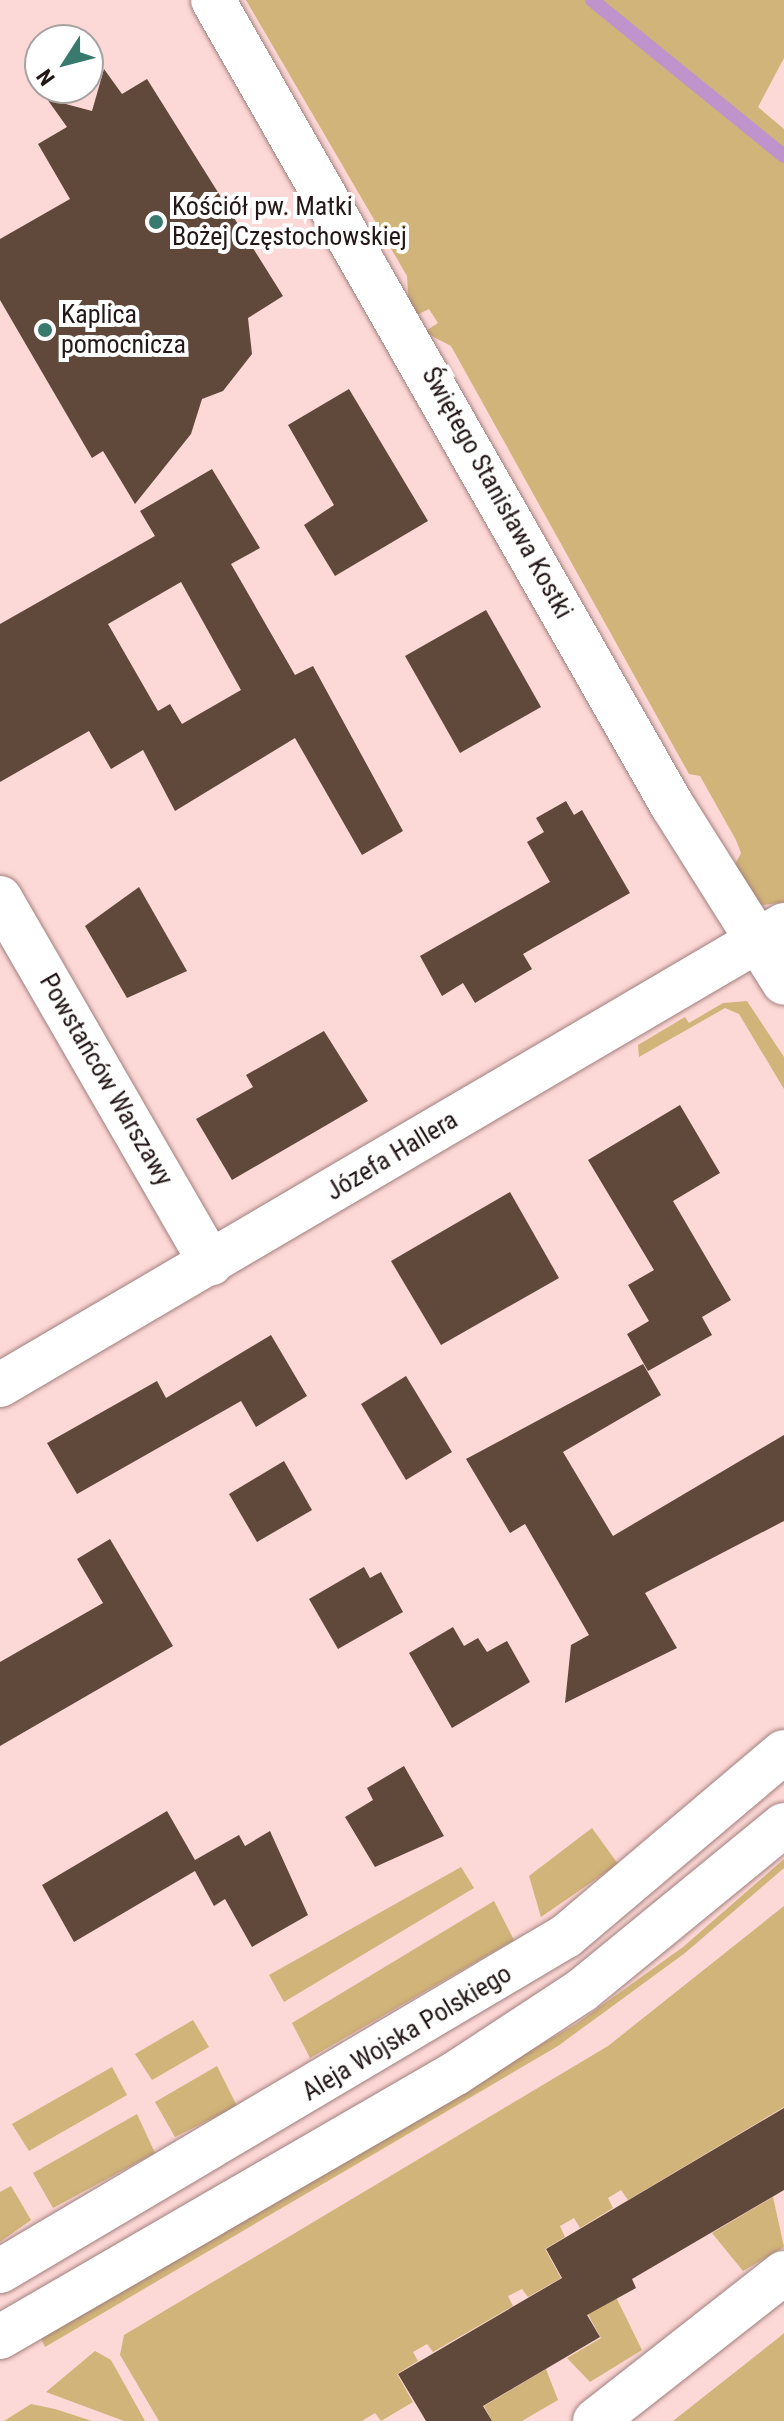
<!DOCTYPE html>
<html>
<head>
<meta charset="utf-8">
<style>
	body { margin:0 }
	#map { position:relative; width:784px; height:2421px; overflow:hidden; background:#fcd8d6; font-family:"Roboto Condensed",sans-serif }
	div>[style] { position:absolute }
	.green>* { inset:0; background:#d1b479 }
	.stream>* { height:14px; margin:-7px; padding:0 7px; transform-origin:7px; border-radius:7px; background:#bf93cb }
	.building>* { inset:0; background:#60483a }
	.roads { filter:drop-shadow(0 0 2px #a07f7d) drop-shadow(0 0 2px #a07f7d) }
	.minor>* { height:44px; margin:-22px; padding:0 22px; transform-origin:22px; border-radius:22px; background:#fff }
	.dots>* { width:22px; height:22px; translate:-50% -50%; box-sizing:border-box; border:4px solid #fff; border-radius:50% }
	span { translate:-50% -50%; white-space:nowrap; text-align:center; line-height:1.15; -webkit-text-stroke:8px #fff; paint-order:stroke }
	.poi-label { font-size:26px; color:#241717 }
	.left { translate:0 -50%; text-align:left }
	.street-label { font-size:26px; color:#241717 }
	.north { position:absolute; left:24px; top:24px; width:80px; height:80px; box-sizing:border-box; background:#fff; border:2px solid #a7a2a2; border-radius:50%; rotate:234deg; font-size:22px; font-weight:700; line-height:32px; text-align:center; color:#241717 }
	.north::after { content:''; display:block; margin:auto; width:28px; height:36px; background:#387b6e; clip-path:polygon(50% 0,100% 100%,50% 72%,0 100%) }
</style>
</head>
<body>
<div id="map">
	<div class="green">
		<i style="clip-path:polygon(246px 0,784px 0,784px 58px,758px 107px,784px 129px,784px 902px,757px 906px,730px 874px,741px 853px,736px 840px,700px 776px,689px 774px,451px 346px,424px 332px,438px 323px,429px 309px,415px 316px,409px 308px,407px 276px)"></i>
		<i style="clip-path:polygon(747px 1001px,784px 1057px,784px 1089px,739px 1014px,725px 1008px,639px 1057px,638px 1045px,685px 1017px,689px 1023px,723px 1003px)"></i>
		<i style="clip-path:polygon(592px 1828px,618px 1864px,541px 1917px,529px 1876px)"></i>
		<i style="clip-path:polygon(784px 1859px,784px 1868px,685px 1953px,558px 2046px,45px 2347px,40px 2337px,576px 2024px,683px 1947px)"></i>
		<i style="clip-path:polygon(461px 1867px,474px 1888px,284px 2002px,269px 1975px)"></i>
		<i style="clip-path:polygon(494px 1901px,514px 1940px,310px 2058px,292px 2023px)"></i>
		<i style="clip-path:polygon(784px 1906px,784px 2107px,628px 2200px,621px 2190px,608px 2198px,613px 2208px,580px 2228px,574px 2218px,560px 2226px,565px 2237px,545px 2249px,561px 2278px,528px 2297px,522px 2289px,508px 2296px,513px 2306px,433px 2352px,427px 2344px,413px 2352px,418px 2361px,397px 2374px,413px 2402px,381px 2421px,375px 2413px,362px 2421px,159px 2421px,120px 2355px,124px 2335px,608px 2046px)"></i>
		<i style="clip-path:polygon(193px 2020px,209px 2047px,152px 2080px,135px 2054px)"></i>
		<i style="clip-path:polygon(217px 2066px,237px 2106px,175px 2137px,155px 2102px)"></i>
		<i style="clip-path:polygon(112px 2067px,127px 2095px,29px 2151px,12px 2124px)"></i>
		<i style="clip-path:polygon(137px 2114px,155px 2153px,53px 2208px,33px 2173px)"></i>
		<i style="clip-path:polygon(11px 2186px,31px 2220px,0 2242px,0 2192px)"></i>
		<i style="clip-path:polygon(773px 2197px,784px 2247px,743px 2271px,712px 2233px)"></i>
		<i style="clip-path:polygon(613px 2291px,642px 2350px,590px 2382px,567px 2358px,601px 2338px,585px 2309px)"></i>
		<i style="clip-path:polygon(784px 2333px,784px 2421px,673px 2421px,777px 2339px)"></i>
		<i style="clip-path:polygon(95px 2351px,111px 2360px,145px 2421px,124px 2421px,46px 2392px)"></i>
		<i style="clip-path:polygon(546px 2369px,558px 2400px,522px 2421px,492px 2421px,484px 2406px)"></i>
		<i style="clip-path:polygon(31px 2404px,55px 2409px,92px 2421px,4px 2421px)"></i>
	</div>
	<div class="stream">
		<i style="left:592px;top:0;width:247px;rotate:39.1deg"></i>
	</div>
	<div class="building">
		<i style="clip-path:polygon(104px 69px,122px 94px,147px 79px,283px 296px,248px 318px,252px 354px,223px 391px,202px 399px,191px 434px,135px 504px,103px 451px,92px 458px,0 300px,0 239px,70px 199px,38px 144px,67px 127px,47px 99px,92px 111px)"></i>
		<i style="clip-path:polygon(349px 389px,428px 521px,335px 576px,304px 525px,334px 505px,288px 425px)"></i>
		<i style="clip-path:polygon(evenodd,212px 469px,260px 548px,231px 564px,295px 675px,313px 666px,403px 831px,362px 855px,295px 738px,175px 811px,143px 750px,111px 769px,89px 731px,0 782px,0 624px,155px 536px,140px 511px,212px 469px,181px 582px,241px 690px,182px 724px,170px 704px,158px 711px,108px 624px,181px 582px)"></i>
		<i style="clip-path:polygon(486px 610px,541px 707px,460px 753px,405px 656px)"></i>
		<i style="clip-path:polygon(566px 801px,574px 815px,582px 810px,630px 893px,523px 954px,532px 969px,475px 1003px,463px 983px,442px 996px,420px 956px,550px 882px,527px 842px,544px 832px,536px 818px)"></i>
		<i style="clip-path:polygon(139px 887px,187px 971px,127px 998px,85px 926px)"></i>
		<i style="clip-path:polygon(324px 1031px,368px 1101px,232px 1180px,196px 1119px,253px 1087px,246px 1075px)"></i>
		<i style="clip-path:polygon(680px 1105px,720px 1173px,673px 1201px,731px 1300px,702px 1317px,712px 1335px,648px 1371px,627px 1334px,649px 1321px,628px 1285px,654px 1270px,588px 1160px)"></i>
		<i style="clip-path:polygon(510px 1192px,559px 1278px,441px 1345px,391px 1261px)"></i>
		<i style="clip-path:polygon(271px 1335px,307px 1396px,256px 1427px,241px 1401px,77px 1494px,47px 1443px,157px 1381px,166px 1398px)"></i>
		<i style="clip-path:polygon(643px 1364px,661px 1395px,563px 1452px,613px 1536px,784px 1435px,784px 1521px,645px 1593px,677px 1648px,565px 1703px,571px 1645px,589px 1635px,525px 1524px,510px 1533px,466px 1459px)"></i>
		<i style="clip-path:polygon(406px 1376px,452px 1452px,406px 1480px,361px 1404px)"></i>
		<i style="clip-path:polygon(284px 1461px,312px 1510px,257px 1542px,229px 1494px)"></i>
		<i style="clip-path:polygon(110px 1539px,173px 1646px,0 1746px,0 1662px,103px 1603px,77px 1559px)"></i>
		<i style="clip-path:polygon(364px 1567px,370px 1578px,381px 1572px,403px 1612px,338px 1649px,309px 1599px)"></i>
		<i style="clip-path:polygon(453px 1627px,464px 1646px,478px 1638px,487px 1652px,507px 1641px,530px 1682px,452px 1728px,409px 1653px)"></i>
		<i style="clip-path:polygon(404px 1766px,444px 1836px,375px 1867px,345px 1817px,373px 1800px,367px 1788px)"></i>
		<i style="clip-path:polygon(167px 1811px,195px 1860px,239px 1835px,245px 1846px,270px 1831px,308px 1915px,252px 1947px,225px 1899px,214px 1906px,195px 1871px,74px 1942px,42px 1885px)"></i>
		<i style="clip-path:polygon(784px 2108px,784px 2190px,632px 2279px,636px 2288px,587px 2315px,600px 2337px,483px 2406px,492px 2421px,426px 2421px,398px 2374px,562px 2278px,546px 2249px)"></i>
	</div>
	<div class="roads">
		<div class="minor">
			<i style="left:213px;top:0;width:927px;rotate:60.31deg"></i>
			<i style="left:672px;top:805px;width:210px;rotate:57.8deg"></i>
			<i style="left:0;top:898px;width:422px;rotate:60deg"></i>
			<i style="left:0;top:1385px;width:909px;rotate:-30.4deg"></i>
			<i style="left:0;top:2271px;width:658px;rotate:-30.62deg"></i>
			<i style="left:566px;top:1936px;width:285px;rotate:-40.2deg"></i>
			<i style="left:0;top:2337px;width:527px;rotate:-30.07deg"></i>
			<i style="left:456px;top:2073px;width:149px;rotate:-33.3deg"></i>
			<i style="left:581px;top:1991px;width:262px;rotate:-39.3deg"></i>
			<i style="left:595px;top:2421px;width:240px;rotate:-38.1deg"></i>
		</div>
	</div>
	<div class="dots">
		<i style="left:156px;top:222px;background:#387b6e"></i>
		<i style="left:45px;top:330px;background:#387b6e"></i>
	</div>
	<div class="poi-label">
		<span class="left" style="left:172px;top:222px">Kościół pw. Matki<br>Bożej Częstochowskiej</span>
		<span class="left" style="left:61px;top:330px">Kaplica<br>pomocnicza</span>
	</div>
	<div class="street-label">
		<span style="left:497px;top:493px;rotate:61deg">Świętego Stanisława Kostki</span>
		<span style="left:106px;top:1080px;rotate:60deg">Powstańców Warszawy</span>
		<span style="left:392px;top:1156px;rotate:-31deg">Józefa Hallera</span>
		<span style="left:407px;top:2033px;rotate:-31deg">Aleja Wojska Polskiego</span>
	</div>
	<div class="north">N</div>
</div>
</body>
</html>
